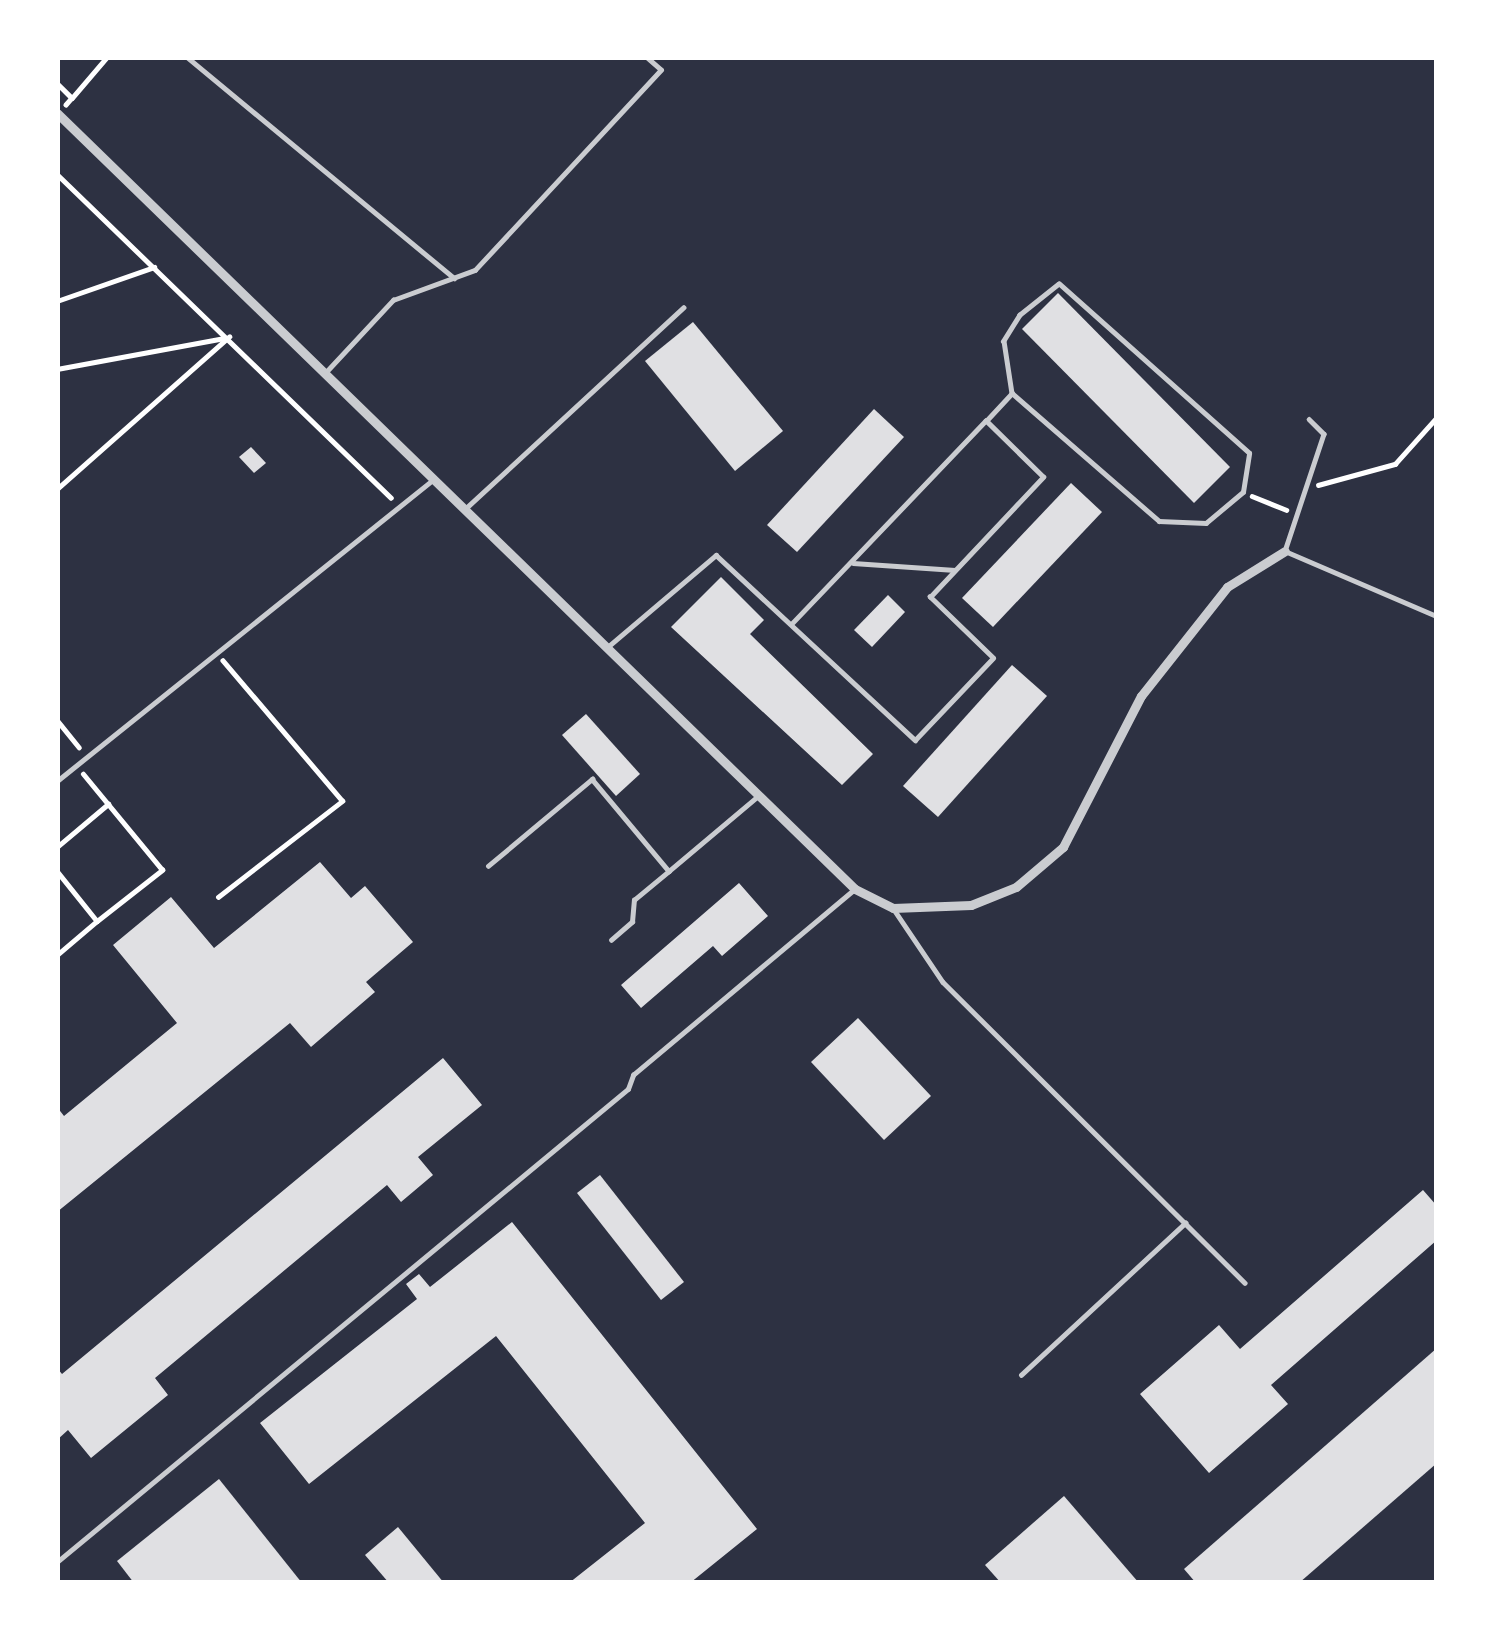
<!DOCTYPE html>
<html>
<head>
<meta charset="utf-8">
<style>
	body { margin:0 }
	#map { position:relative; width:1494px; height:1640px; overflow:hidden; background:#2d3142; font-family:"Golos Text",sans-serif }
	div>[style] { position:absolute }
	.building>* { inset:0; background:#e0e0e3 }
	.path>* { height:4.5px; margin:-2.25px; padding:0 2.25px; transform-origin:2.25px; border-radius:2.25px; background:#fff }
	.service>* { height:4.5px; margin:-2.25px; padding:0 2.25px; transform-origin:2.25px; border-radius:2.25px; background:#caccd0 }
	.minor>* { height:9px; margin:-4.5px; padding:0 4.5px; transform-origin:4.5px; border-radius:4.5px; background:#caccd0 }
	span { translate:-50% -50%; white-space:nowrap; text-align:center; line-height:1.15; -webkit-text-stroke:9px #fff; paint-order:stroke }
	.frame { position:absolute; inset:0; border:60px solid #fff; pointer-events:none }
</style>
</head>
<body>
<div id="map">
	<div class="building">
		<i style="clip-path:polygon(1058px 293px,1230px 467px,1194px 503px,1022px 329px)"></i>
		<i style="clip-path:polygon(693px 322px,783px 431px,735px 471px,645px 361px)"></i>
		<i style="clip-path:polygon(874px 409px,904px 437px,797px 552px,767px 525px)"></i>
		<i style="clip-path:polygon(251px 447px,266px 463px,254px 473px,239px 457px)"></i>
		<i style="clip-path:polygon(1071px 483px,1102px 512px,993px 627px,962px 598px)"></i>
		<i style="clip-path:polygon(721px 577px,764px 620px,750px 634px,873px 754px,842px 785px,671px 627px)"></i>
		<i style="clip-path:polygon(888px 595px,905px 612px,872px 647px,854px 630px)"></i>
		<i style="clip-path:polygon(1012px 665px,1047px 696px,938px 817px,903px 786px)"></i>
		<i style="clip-path:polygon(586px 714px,640px 774px,616px 796px,562px 735px)"></i>
		<i style="clip-path:polygon(320px 862px,351px 898px,365px 886px,413px 942px,366px 982px,375px 992px,311px 1047px,290px 1023px,57px 1212px,57px 1107px,64px 1116px,177px 1023px,113px 945px,171px 897px,214px 948px)"></i>
		<i style="clip-path:polygon(739px 883px,768px 916px,722px 956px,713px 946px,641px 1008px,621px 985px)"></i>
		<i style="clip-path:polygon(858px 1018px,931px 1096px,884px 1140px,811px 1062px)"></i>
		<i style="clip-path:polygon(443px 1058px,482px 1105px,418px 1157px,433px 1175px,401px 1202px,387px 1185px,155px 1378px,168px 1395px,91px 1458px,68px 1430px,57px 1440px,57px 1368px,62px 1374px)"></i>
		<i style="clip-path:polygon(600px 1175px,684px 1282px,661px 1300px,577px 1193px)"></i>
		<i style="clip-path:polygon(1423px 1190px,1437px 1206px,1437px 1240px,1271px 1385px,1288px 1404px,1209px 1473px,1140px 1394px,1219px 1325px,1240px 1349px)"></i>
		<i style="clip-path:polygon(512px 1222px,757px 1529px,690px 1583px,569px 1583px,645px 1523px,496px 1336px,309px 1484px,260px 1423px,417px 1299px,406px 1284px,419px 1274px,430px 1287px)"></i>
		<i style="clip-path:polygon(1437px 1348px,1437px 1463px,1299px 1583px,1196px 1583px,1184px 1569px)"></i>
		<i style="clip-path:polygon(219px 1479px,302px 1583px,134px 1583px,117px 1561px)"></i>
		<i style="clip-path:polygon(1064px 1496px,1139px 1583px,1001px 1583px,985px 1565px)"></i>
		<i style="clip-path:polygon(398px 1527px,444px 1583px,389px 1583px,365px 1555px)"></i>
	</div>
	<div class="path">
		<i style="left:57px;top:83px;width:21px;rotate:45deg"></i>
		<i style="left:72px;top:98px;width:9px;rotate:131deg"></i>
		<i style="left:72px;top:98px;width:54px;rotate:-49.5deg"></i>
		<i style="left:57px;top:174px;width:465px;rotate:44.1deg"></i>
		<i style="left:57px;top:301px;width:103px;rotate:-19.3deg"></i>
		<i style="left:57px;top:369px;width:170px;rotate:-10.5deg"></i>
		<i style="left:1318px;top:485px;width:80px;rotate:-15.3deg"></i>
		<i style="left:1395px;top:464px;width:63px;rotate:-48.2deg"></i>
		<i style="left:57px;top:489px;width:230px;rotate:-41.5deg"></i>
		<i style="left:1252px;top:496px;width:37px;rotate:22deg"></i>
		<i style="left:57px;top:720px;width:35px;rotate:51deg"></i>
		<i style="left:57px;top:847px;width:67px;rotate:-40.1deg"></i>
		<i style="left:57px;top:871px;width:64px;rotate:51.3deg"></i>
		<i style="left:97px;top:921px;width:83px;rotate:-38.1deg"></i>
		<i style="left:162px;top:870px;width:124px;rotate:-129.5deg"></i>
		<i style="left:218px;top:897px;width:157px;rotate:-37.7deg"></i>
		<i style="left:342px;top:801px;width:184px;rotate:-130.4deg"></i>
		<i style="left:57px;top:955px;width:52px;rotate:-40.4deg"></i>
	</div>
	<div class="service">
		<i style="left:187px;top:57px;width:347px;rotate:39.6deg"></i>
		<i style="left:325px;top:373px;width:100px;rotate:-47deg"></i>
		<i style="left:393px;top:300px;width:87px;rotate:-20.1deg"></i>
		<i style="left:475px;top:270px;width:273px;rotate:-47.1deg"></i>
		<i style="left:661px;top:70px;width:20px;rotate:-139deg"></i>
		<i style="left:1309px;top:419px;width:21px;rotate:45deg"></i>
		<i style="left:1324px;top:434px;width:123px;rotate:108.4deg"></i>
		<i style="left:1285px;top:551px;width:165px;rotate:23.2deg"></i>
		<i style="left:986px;top:421px;width:38px;rotate:-47deg"></i>
		<i style="left:1012px;top:393px;width:195px;rotate:41deg"></i>
		<i style="left:1159px;top:521px;width:47px;rotate:2.4deg"></i>
		<i style="left:1206px;top:523px;width:48px;rotate:-40deg"></i>
		<i style="left:1243px;top:492px;width:39px;rotate:-81deg"></i>
		<i style="left:1249px;top:453px;width:254px;rotate:-138.3deg"></i>
		<i style="left:1059px;top:284px;width:50px;rotate:141.5deg"></i>
		<i style="left:1020px;top:315px;width:31px;rotate:122deg"></i>
		<i style="left:1004px;top:341px;width:53px;rotate:81.3deg"></i>
		<i style="left:465px;top:509px;width:297px;rotate:-42.7deg"></i>
		<i style="left:853px;top:563px;width:102px;rotate:3.9deg"></i>
		<i style="left:610px;top:645px;width:139px;rotate:-40.3deg"></i>
		<i style="left:716px;top:555px;width:272px;rotate:42.9deg"></i>
		<i style="left:915px;top:740px;width:113px;rotate:-46.4deg"></i>
		<i style="left:993px;top:658px;width:88px;rotate:-135.9deg"></i>
		<i style="left:930px;top:597px;width:165px;rotate:-46.7deg"></i>
		<i style="left:1043px;top:477px;width:80px;rotate:-135.5deg"></i>
		<i style="left:986px;top:421px;width:279px;rotate:133.7deg"></i>
		<i style="left:57px;top:781px;width:479px;rotate:-38.7deg"></i>
		<i style="left:488px;top:866px;width:136px;rotate:-39.9deg"></i>
		<i style="left:592px;top:779px;width:120px;rotate:50.1deg"></i>
		<i style="left:669px;top:871px;width:116px;rotate:-40.1deg"></i>
		<i style="left:893px;top:908px;width:89px;rotate:56deg"></i>
		<i style="left:943px;top:982px;width:426px;rotate:44.9deg"></i>
		<i style="left:611px;top:940px;width:28px;rotate:-41deg"></i>
		<i style="left:632px;top:922px;width:22px;rotate:-85deg"></i>
		<i style="left:634px;top:900px;width:45px;rotate:-39.6deg"></i>
		<i style="left:1021px;top:1375px;width:224px;rotate:-42.8deg"></i>
		<i style="left:57px;top:1562px;width:741px;rotate:-39.64deg"></i>
		<i style="left:628px;top:1089px;width:15px;rotate:-70deg"></i>
		<i style="left:633px;top:1075px;width:290px;rotate:-40deg"></i>
	</div>
	<div class="minor">
		<i style="left:57px;top:113px;width:1113px;rotate:44.2deg"></i>
		<i style="left:855px;top:889px;width:42px;rotate:26.6deg"></i>
		<i style="left:893px;top:908px;width:78px;rotate:-2.2deg"></i>
		<i style="left:971px;top:905px;width:48px;rotate:-21.8deg"></i>
		<i style="left:1016px;top:887px;width:62px;rotate:-40.4deg"></i>
		<i style="left:1063px;top:847px;width:170px;rotate:-62.7deg"></i>
		<i style="left:1141px;top:696px;width:139px;rotate:-51.7deg"></i>
		<i style="left:1227px;top:587px;width:68px;rotate:-31.8deg"></i>
	</div>
	<div class="frame"></div>
</div>
</body>
</html>
